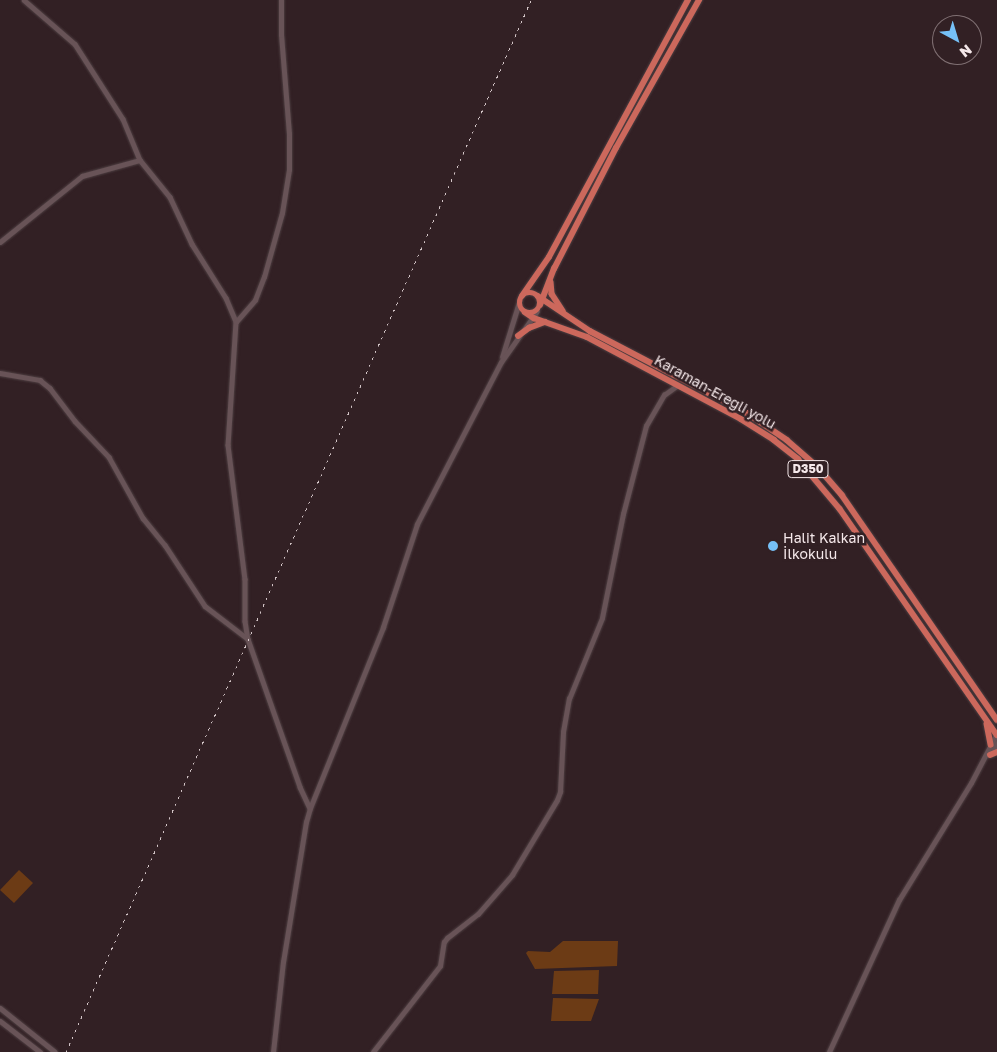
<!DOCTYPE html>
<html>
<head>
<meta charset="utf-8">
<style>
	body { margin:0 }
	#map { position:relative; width:997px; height:1052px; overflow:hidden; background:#322024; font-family:"Golos Text",sans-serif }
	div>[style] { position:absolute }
	.green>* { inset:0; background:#6c3b15 }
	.roads { filter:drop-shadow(0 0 1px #4e3f42) drop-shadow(0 0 1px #4e3f42) }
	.tertiary>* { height:4.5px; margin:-2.25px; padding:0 2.25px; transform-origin:2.25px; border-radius:2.25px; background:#685357 }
	.secondary>* { height:5px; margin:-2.5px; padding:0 2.5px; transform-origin:2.5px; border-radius:2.5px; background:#685357 }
	.trunk>* { height:5.5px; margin:-2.75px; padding:0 2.75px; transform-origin:2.75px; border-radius:2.75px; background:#cc685c }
	.trunk>.ring { margin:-2.75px; padding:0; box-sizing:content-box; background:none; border:5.5px solid #cc685c; border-radius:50% }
	.rail>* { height:1px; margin-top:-0.5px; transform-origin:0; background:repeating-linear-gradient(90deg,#d4c6c8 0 2.5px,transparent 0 7.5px) }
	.dots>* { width:14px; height:14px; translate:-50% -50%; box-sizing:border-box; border:2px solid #322024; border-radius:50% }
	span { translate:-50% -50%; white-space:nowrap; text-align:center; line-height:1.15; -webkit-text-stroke:5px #322024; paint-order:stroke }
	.shield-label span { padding:1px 4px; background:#322024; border:1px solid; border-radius:4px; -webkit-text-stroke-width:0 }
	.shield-label { font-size:12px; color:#f5e8ea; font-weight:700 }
	.street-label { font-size:14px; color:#f5e8ea }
	.poi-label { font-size:14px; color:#f5e8ea }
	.left { translate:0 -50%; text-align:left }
	.north { position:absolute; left:932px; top:15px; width:50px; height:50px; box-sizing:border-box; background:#322024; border:1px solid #807073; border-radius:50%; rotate:141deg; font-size:14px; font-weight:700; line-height:20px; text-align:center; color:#f5e8ea }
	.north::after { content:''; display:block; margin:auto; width:18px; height:22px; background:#76c0f7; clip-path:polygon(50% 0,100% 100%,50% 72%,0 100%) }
</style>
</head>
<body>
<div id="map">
	<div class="green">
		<i style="clip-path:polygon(19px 870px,33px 883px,14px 903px,0 890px)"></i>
		<i style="clip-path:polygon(563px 941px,618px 941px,617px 966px,535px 969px,526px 953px,528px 951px,550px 952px)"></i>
		<i style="clip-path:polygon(599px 970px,598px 994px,552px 994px,554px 971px)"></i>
		<i style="clip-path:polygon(553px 998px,554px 998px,599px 999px,591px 1021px,551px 1021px)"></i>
	</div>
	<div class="roads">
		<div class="tertiary">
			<i style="left:24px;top:0;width:67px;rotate:40.8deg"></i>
			<i style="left:75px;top:44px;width:89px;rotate:57.4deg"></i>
			<i style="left:123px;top:119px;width:44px;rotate:67.5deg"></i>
			<i style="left:140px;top:160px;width:48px;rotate:51deg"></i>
			<i style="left:170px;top:197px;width:52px;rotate:64.9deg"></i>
			<i style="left:192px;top:244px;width:64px;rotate:57.8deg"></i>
			<i style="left:226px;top:298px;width:26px;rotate:67deg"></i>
			<i style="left:236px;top:322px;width:123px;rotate:93.7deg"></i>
			<i style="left:228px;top:445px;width:135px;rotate:82.8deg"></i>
			<i style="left:245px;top:579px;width:42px;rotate:90deg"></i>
			<i style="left:245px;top:621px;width:18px;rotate:81deg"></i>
			<i style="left:248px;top:639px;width:157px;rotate:70.6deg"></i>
			<i style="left:300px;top:787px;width:23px;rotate:65deg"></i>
			<i style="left:0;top:242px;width:105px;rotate:-38.8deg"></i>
			<i style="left:82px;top:176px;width:60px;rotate:-15.4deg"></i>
			<i style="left:236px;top:322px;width:29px;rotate:-49deg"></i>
			<i style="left:255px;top:300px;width:25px;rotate:-69deg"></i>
			<i style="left:264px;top:277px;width:66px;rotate:-74.3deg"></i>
			<i style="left:282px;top:213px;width:44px;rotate:-80.8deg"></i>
			<i style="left:289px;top:170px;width:36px;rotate:-90deg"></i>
			<i style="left:289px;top:134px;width:99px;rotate:-94.6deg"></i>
			<i style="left:281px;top:35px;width:35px;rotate:-90deg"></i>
			<i style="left:0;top:373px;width:41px;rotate:9.9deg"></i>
			<i style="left:40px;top:380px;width:13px;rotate:39deg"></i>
			<i style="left:50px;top:388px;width:41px;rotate:52.9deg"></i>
			<i style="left:75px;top:421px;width:50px;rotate:46.6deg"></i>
			<i style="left:109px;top:457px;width:70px;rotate:60.9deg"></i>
			<i style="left:143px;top:518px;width:35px;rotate:51deg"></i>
			<i style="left:165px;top:545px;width:73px;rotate:56.7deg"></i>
			<i style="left:205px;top:606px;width:54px;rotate:37.5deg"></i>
			<i style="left:991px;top:754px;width:13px;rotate:-61deg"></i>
			<i style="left:373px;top:1052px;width:109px;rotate:-52.1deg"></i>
			<i style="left:440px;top:966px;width:24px;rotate:-81deg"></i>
			<i style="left:444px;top:942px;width:5px;rotate:-53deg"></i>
			<i style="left:447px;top:938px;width:39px;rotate:-38deg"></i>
			<i style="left:478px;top:914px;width:52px;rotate:-48.9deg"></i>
			<i style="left:512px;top:875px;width:87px;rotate:-59deg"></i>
			<i style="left:557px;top:800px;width:9px;rotate:-69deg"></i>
			<i style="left:560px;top:792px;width:60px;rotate:-87.1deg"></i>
			<i style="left:563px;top:732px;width:34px;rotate:-80deg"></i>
			<i style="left:569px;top:699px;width:87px;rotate:-67.8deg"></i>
			<i style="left:602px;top:618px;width:106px;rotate:-78.6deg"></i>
			<i style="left:623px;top:514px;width:91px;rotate:-75.4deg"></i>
			<i style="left:646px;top:426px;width:36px;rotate:-60deg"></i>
			<i style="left:664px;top:395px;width:17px;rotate:-36deg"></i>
			<i style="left:829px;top:1052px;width:167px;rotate:-65.3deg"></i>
			<i style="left:899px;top:900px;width:137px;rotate:-58.4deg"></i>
			<i style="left:971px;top:783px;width:56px;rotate:-62.5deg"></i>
		</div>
		<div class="secondary">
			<i style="left:502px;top:357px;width:58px;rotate:-72.8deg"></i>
			<i style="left:0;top:1008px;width:70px;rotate:38.7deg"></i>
			<i style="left:0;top:1021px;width:51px;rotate:37.8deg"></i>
			<i style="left:273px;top:1052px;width:91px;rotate:-83.7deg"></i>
			<i style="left:283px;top:962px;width:142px;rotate:-80.7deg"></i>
			<i style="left:306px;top:822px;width:15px;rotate:-74deg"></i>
			<i style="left:310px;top:808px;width:195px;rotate:-68deg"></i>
			<i style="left:383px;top:627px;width:108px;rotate:-71.7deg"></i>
			<i style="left:417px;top:524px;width:182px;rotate:-62.6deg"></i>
			<i style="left:501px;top:362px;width:62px;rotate:-54.8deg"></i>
		</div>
		<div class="trunk">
			<i style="left:551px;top:282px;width:12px;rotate:85deg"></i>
			<i style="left:552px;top:294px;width:20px;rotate:57deg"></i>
			<i class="ring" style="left:520px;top:293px;width:14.5px;height:14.5px"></i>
			<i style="left:522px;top:296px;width:47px;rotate:-55.3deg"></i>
			<i style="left:549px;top:257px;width:292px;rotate:-61.6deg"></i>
			<i style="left:538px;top:296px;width:63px;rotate:33.9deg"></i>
			<i style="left:590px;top:331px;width:177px;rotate:27.6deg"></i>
			<i style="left:747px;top:413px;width:48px;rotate:34deg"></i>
			<i style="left:787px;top:440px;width:38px;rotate:41deg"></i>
			<i style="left:816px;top:465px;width:40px;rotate:49deg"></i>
			<i style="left:842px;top:495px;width:273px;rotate:55.4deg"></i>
			<i style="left:540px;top:305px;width:39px;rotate:-69deg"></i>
			<i style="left:554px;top:269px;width:136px;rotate:-62.9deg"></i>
			<i style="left:616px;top:148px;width:170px;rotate:-60.7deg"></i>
			<i style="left:525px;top:312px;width:11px;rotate:34deg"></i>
			<i style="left:534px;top:318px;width:56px;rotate:19.7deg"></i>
			<i style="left:587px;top:337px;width:174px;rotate:28deg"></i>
			<i style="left:741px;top:419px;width:39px;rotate:32deg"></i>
			<i style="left:774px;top:440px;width:31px;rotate:38deg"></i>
			<i style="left:798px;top:459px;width:65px;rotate:50deg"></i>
			<i style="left:840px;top:509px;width:275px;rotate:55.2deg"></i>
			<i style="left:518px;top:336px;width:14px;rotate:-36deg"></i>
			<i style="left:529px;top:328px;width:17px;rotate:-21deg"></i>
			<i style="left:987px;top:724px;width:21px;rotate:79deg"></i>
			<i style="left:990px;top:755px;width:8px;rotate:-23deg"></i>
		</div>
	</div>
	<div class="rail">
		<i style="left:66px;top:1052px;width:1150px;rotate:-66.15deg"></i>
	</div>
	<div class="dots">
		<i style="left:773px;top:546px;background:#76c0f7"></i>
	</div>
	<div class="shield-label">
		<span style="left:808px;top:469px">D350</span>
	</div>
	<div class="street-label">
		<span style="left:715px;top:392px;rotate:29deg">Karaman-Ereğli yolu</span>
	</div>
	<div class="poi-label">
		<span class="left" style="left:783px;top:546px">Halit Kalkan<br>İlkokulu</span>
	</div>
	<div class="north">N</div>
</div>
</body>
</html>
